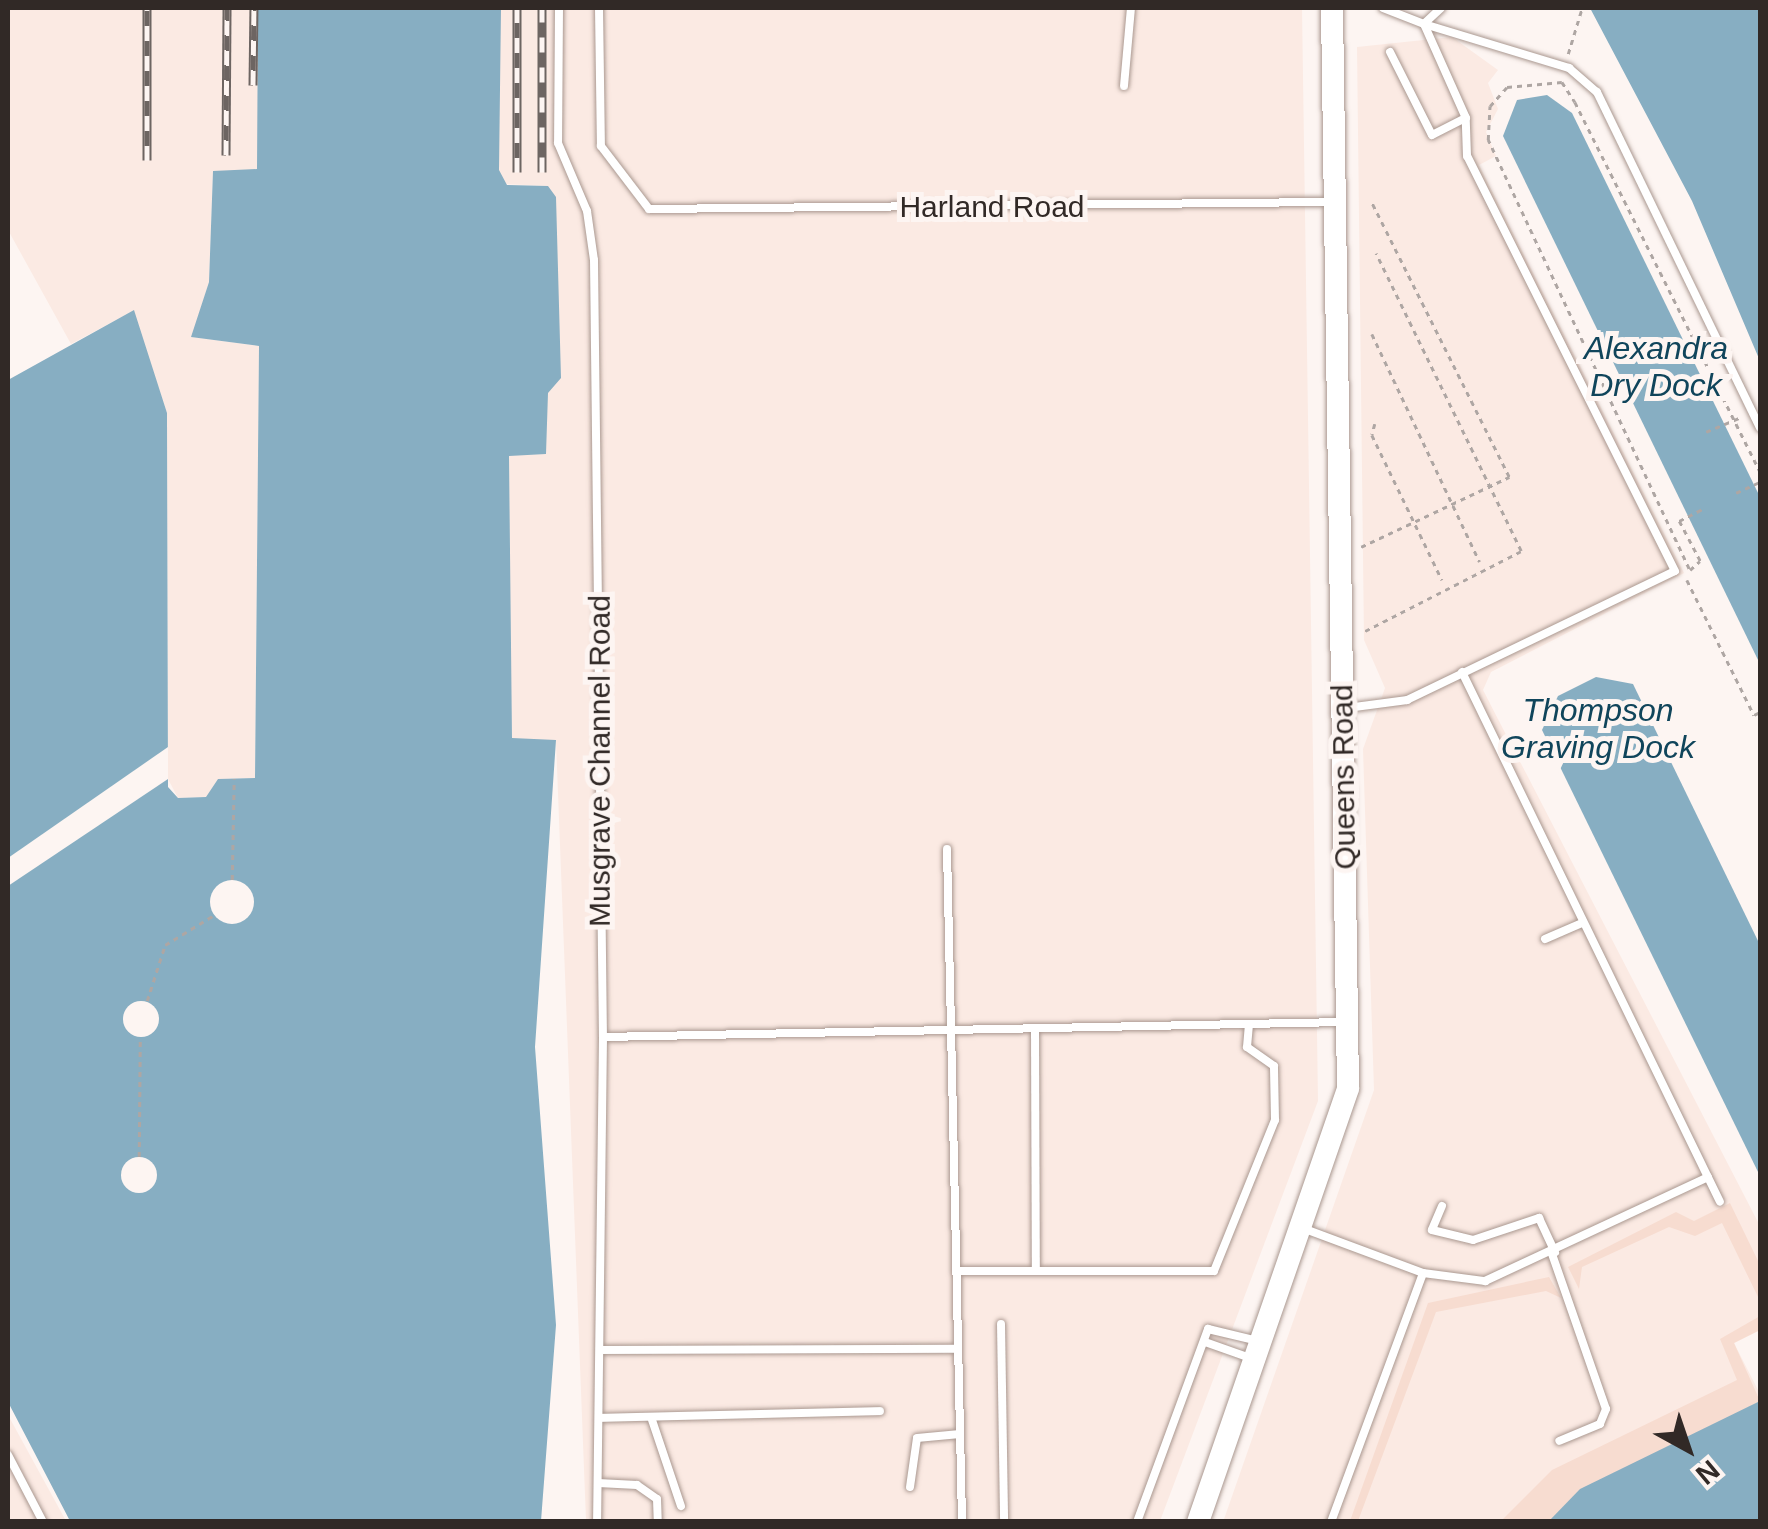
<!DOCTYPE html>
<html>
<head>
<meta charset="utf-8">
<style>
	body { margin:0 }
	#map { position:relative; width:1768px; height:1529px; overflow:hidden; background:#fdf5f2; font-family:Arial,sans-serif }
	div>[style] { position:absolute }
	.built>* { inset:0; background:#fbeae3 }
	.green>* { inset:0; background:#f7dcd0 }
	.water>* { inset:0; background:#87aec2 }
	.pier>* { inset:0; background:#fdf5f2 }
	.round { border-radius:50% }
	.path>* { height:2.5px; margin-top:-1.25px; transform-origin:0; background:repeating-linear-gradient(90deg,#aea6a3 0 5px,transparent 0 10px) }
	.roads { filter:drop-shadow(0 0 2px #aa9890) drop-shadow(0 0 2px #aa9890) }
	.lane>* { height:8px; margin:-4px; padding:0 4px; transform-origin:4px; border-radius:4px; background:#fff }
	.secondary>* { height:22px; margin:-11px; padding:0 11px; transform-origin:11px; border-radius:11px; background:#fff }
	.rail>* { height:9px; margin-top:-4.5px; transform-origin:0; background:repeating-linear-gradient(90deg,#fdf5f2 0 15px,#6d6562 0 30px); box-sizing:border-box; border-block:2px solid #6d6562 }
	span { translate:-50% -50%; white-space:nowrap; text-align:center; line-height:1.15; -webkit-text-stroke:10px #fdf5f2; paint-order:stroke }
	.street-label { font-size:30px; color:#312926 }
	.water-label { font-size:32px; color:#10455b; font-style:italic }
	.frame { position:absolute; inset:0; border:10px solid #312926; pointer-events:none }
	.north { position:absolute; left:1638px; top:1399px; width:100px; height:100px; -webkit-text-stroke:8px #fdf5f2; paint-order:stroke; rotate:140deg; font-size:28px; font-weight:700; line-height:40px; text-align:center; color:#312926 }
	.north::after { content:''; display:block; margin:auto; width:35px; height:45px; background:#312926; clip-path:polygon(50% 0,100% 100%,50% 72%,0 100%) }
</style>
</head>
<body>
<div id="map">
	<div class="built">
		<i style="clip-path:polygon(8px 8px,1302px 8px,1318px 1101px,1160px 1521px,586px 1521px,556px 741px,512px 739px,510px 708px,509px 455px,546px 454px,548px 186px,213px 171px,209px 282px,192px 337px,259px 346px,255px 778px,218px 779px,207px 797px,178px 798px,168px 779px,167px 413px,133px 311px,71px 344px,8px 230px)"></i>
		<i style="clip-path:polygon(1452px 37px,1498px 70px,1488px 83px,1498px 109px,1486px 132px,1496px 156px,1479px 165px,1684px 573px,1491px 672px,1483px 690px,1760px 1226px,1760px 1330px,1734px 1343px,1760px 1394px,1535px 1521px,1223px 1522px,1374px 1090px,1363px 749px,1385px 688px,1364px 640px,1357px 47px)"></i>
		<i style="clip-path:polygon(8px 1415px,66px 1521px,8px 1521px)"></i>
	</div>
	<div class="green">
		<i style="clip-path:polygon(1730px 1203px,1760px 1265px,1760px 1301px,1722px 1223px,1695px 1236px,1669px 1227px,1582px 1267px,1579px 1289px,1568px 1267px,1676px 1212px,1694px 1221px)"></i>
		<i style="clip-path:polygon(1549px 1277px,1561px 1298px,1546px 1291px,1436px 1312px,1358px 1521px,1350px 1521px,1428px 1303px)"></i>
		<i style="clip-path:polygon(1760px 1316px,1760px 1330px,1734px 1343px,1760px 1401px,1549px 1521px,1500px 1522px,1552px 1470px,1737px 1380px,1720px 1339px)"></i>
	</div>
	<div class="water">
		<i style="clip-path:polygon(258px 8px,501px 8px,499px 170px,507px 185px,548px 186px,556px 197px,561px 378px,548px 393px,546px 454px,509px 456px,512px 738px,556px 740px,535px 1047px,556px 1325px,541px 1521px,70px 1521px,8px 1402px,8px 380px,134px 310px,167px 413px,168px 787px,178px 798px,206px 797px,218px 779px,255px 778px,259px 346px,191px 337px,209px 282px,213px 171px,257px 169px)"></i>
		<i style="clip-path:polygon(1590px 8px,1760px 8px,1760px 361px,1692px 201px)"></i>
		<i style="clip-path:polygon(1547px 95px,1572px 113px,1760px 497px,1760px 664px,1503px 136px,1517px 100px)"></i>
		<i style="clip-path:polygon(1596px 677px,1633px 684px,1760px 945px,1760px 1176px,1542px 730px,1558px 696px)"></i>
		<i style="clip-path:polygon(1760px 1401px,1760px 1521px,1549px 1521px,1580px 1489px)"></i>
	</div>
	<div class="pier">
		<i style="clip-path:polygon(168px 747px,168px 779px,8px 886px,8px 858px)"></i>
		<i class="round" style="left:210px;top:880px;width:44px;height:44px"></i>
		<i class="round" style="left:123px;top:1001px;width:36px;height:36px"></i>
		<i class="round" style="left:121px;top:1157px;width:36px;height:36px"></i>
	</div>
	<div class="path">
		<i style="left:1568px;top:54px;width:48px;rotate:-73.1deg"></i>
		<i style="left:1372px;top:334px;width:252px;rotate:64.7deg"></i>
		<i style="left:1375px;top:424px;width:11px;rotate:105deg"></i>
		<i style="left:1372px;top:435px;width:161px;rotate:64.2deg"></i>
		<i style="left:1706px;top:432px;width:38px;rotate:-23deg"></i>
		<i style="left:1736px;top:493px;width:26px;rotate:-25deg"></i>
		<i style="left:1361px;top:547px;width:164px;rotate:-25.3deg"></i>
		<i style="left:1509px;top:477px;width:309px;rotate:-116.6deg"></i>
		<i style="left:1689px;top:569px;width:474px;rotate:-115.1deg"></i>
		<i style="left:1488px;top:140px;width:34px;rotate:-87deg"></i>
		<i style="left:1490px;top:106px;width:25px;rotate:-48deg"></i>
		<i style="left:1507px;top:87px;width:55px;rotate:-5.2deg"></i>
		<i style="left:1562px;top:82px;width:24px;rotate:57deg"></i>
		<i style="left:1575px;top:102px;width:414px;rotate:63.4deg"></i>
		<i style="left:1690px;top:570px;width:13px;rotate:-42deg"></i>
		<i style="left:1700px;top:561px;width:45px;rotate:-117.7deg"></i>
		<i style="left:1679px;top:521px;width:27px;rotate:-27deg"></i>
		<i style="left:1687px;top:580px;width:151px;rotate:63.6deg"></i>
		<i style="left:1754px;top:715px;width:7px;rotate:-27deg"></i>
		<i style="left:1365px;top:631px;width:175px;rotate:-27.1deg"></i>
		<i style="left:1521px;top:551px;width:331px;rotate:-116deg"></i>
		<i style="left:232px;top:880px;width:101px;rotate:-88.9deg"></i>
		<i style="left:147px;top:1001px;width:59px;rotate:-72.2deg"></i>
		<i style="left:165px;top:945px;width:57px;rotate:-31.5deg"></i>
		<i style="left:139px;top:1157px;width:119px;rotate:-89.5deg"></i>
	</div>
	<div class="roads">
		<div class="lane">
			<i style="left:559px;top:8px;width:135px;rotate:90.4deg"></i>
			<i style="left:558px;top:143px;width:74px;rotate:66.9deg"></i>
			<i style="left:587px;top:211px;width:49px;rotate:81.9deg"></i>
			<i style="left:594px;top:260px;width:777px;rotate:89.34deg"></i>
			<i style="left:603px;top:1037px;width:485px;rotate:90.7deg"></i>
			<i style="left:599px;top:8px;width:138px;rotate:89.2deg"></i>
			<i style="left:601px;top:146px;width:79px;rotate:52.7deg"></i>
			<i style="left:649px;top:209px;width:681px;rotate:-0.59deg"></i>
			<i style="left:1441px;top:8px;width:23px;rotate:137deg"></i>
			<i style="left:1424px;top:24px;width:152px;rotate:16.9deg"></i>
			<i style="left:1569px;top:68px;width:37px;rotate:41deg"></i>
			<i style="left:1597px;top:92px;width:373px;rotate:64.1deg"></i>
			<i style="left:1390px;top:52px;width:93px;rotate:63.2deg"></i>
			<i style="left:1432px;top:135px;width:38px;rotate:-27deg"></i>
			<i style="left:1124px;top:86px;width:78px;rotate:-84.9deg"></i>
			<i style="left:1462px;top:672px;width:589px;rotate:64.04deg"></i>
			<i style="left:1347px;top:708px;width:61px;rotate:-7.6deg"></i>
			<i style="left:1407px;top:700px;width:297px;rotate:-25.7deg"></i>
			<i style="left:1675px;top:571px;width:464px;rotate:-116.6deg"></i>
			<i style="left:1467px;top:156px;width:38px;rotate:-92deg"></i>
			<i style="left:1466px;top:118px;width:103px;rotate:-114.1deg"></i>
			<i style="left:1424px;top:24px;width:44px;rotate:-158.7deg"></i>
			<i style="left:947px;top:849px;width:673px;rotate:88.72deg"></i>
			<i style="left:1545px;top:939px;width:40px;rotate:-23.4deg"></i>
			<i style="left:1035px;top:1029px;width:242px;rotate:89.8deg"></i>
			<i style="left:603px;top:1037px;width:739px;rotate:-1.16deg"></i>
			<i style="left:1442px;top:1206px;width:26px;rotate:113deg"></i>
			<i style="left:1432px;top:1230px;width:42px;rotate:13.7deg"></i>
			<i style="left:1473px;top:1240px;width:70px;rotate:-18.4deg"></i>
			<i style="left:1539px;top:1218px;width:38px;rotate:65deg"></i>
			<i style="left:1305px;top:1229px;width:126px;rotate:20.4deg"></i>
			<i style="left:1423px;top:1273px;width:63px;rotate:7.4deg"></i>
			<i style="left:1485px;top:1281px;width:246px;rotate:-25deg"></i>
			<i style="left:1552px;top:1254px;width:164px;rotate:70.8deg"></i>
			<i style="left:1606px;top:1409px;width:16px;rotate:112deg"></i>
			<i style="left:1600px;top:1424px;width:44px;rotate:157.5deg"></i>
			<i style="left:956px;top:1271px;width:258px"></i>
			<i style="left:1214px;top:1271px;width:163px;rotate:-68deg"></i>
			<i style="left:1275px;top:1120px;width:54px;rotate:-91.1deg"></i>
			<i style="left:1274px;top:1066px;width:33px;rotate:-145deg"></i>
			<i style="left:1247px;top:1047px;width:21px;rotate:-85deg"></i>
			<i style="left:1001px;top:1324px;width:198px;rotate:89.1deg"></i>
			<i style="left:1205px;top:1342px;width:48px;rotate:19.6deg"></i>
			<i style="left:601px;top:1350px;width:356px;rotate:-0.2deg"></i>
			<i style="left:651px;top:1417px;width:94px;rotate:71.4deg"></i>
			<i style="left:599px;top:1418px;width:281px;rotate:-1.4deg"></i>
			<i style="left:8px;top:1455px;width:76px;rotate:62.4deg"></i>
			<i style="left:598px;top:1483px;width:39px;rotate:3deg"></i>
			<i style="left:637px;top:1485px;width:24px;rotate:35deg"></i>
			<i style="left:657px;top:1499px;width:23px;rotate:88deg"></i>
			<i style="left:910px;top:1487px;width:49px;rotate:-81.9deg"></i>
			<i style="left:917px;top:1438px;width:43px;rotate:-5.3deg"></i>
			<i style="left:1137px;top:1522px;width:206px;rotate:-69.8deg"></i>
			<i style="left:1208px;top:1329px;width:51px;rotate:13.5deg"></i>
			<i style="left:1331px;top:1522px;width:265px;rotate:-69.7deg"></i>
		</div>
		<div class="secondary">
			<i style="left:1198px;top:1522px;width:459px;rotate:-70.9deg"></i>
			<i style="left:1348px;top:1088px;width:1080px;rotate:-90.85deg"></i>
		</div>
	</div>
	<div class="rail">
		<i style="left:253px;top:85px;width:77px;rotate:-89.3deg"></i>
		<i style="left:226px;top:155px;width:147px;rotate:-89.6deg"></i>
		<i style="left:147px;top:160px;width:152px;rotate:-90deg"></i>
		<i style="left:517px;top:172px;width:164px;rotate:-90deg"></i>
		<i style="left:542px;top:172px;width:164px;rotate:-90deg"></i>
	</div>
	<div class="street-label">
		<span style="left:992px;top:207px">Harland Road</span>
		<span style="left:600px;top:761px;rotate:-90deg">Musgrave Channel Road</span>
		<span style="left:1344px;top:777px;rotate:-91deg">Queens Road</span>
	</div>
	<div class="water-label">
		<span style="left:1656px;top:367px">Alexandra<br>Dry Dock</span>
		<span style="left:1598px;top:729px">Thompson<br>Graving Dock</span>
	</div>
	<div class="frame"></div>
	<div class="north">N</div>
</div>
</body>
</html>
